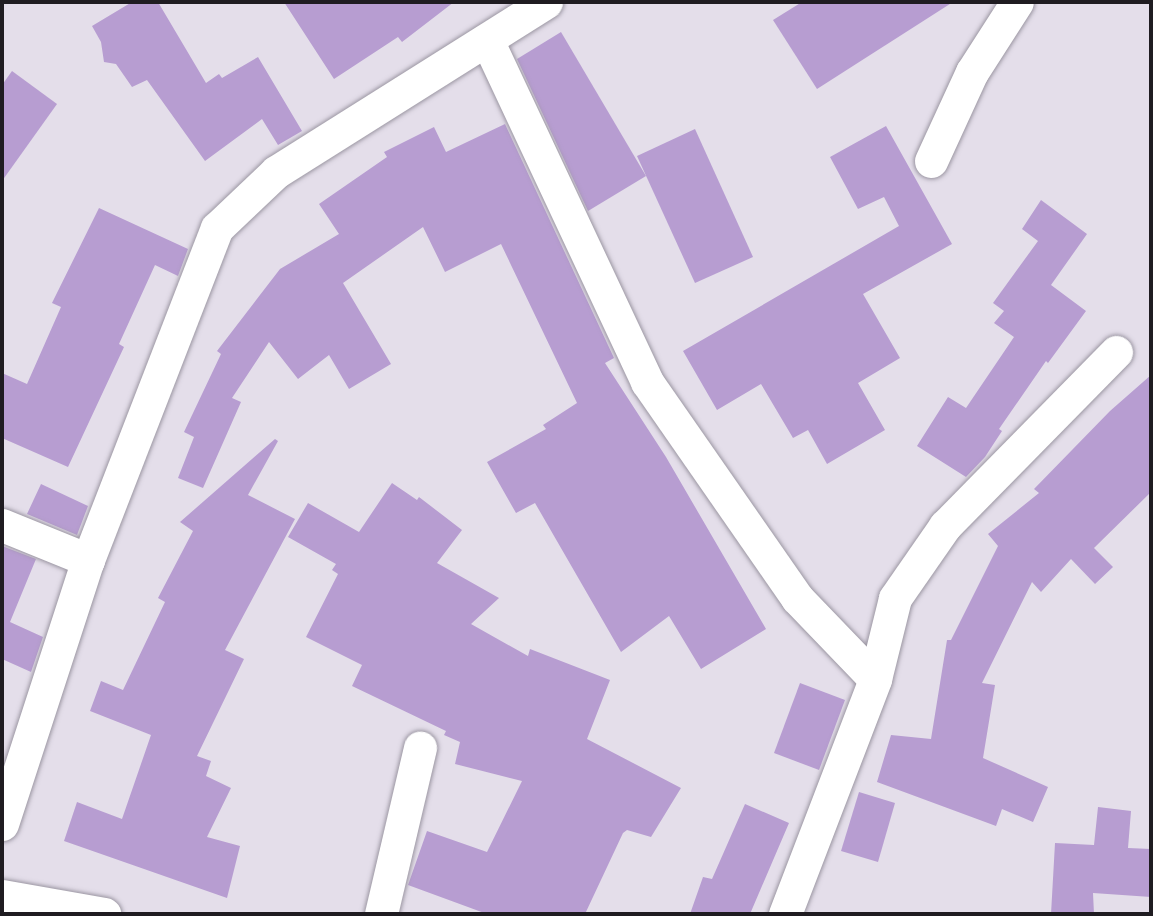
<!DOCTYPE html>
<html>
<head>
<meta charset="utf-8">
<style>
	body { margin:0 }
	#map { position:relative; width:1153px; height:916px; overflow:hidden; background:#e4deea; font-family:"Fira Sans Condensed",sans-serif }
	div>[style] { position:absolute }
	.building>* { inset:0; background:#b79dd1 }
	.roads { filter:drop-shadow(0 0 2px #9b96a2) drop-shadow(0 0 2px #9b96a2) }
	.street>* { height:33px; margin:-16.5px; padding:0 16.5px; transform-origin:16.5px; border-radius:16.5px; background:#fff }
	span { translate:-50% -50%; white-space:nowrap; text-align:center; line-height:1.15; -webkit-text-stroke:5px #e4deea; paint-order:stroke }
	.frame { position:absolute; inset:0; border:4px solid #1f1c21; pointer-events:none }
</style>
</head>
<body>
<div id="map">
	<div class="building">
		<i style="clip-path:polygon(132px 2px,158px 2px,206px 83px,219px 74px,222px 78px,258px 57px,302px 131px,278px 145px,262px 119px,205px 161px,147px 80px,132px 87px,116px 64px,104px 62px,101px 42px,92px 26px)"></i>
		<i style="clip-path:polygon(284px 2px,454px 2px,402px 42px,398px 37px,334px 79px)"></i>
		<i style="clip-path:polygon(802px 2px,953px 2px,817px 89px,773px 20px)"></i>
		<i style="clip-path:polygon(561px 32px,646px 176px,588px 211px,517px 59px)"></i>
		<i style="clip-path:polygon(12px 71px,57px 104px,2px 181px,2px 85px)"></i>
		<i style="clip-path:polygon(505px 124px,614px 358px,605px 363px,666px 457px,766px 629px,701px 669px,669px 616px,621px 652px,535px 503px,516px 513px,487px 462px,546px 429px,543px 425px,577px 403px,501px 244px,445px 272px,423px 227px,343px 283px,391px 364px,349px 389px,329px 355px,298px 379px,269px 342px,232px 398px,241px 402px,203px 488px,178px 478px,194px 437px,184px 432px,221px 354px,217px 351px,280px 269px,339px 234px,319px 204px,387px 157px,384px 152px,434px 127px,446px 152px)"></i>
		<i style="clip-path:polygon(886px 126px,952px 244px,863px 294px,900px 358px,858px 383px,885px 430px,827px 464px,808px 430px,793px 438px,761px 384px,717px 410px,683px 351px,899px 226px,884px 197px,858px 209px,830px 157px)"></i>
		<i style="clip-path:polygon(695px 129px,753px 257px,695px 283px,637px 156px)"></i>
		<i style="clip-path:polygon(1041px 200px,1087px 234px,1051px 285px,1086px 311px,1048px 363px,1046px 361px,999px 429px,1002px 431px,985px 457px,966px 477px,917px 446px,948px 397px,966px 408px,1014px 337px,994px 323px,1004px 311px,993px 303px,1038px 241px,1022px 229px)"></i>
		<i style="clip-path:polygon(99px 208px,188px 249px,178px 276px,155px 265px,119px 344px,124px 347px,68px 467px,2px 438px,2px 373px,27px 384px,61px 307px,52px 303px)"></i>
		<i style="clip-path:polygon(1151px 375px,1151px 492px,1094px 548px,1113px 567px,1095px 584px,1071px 559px,1041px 592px,1032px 582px,982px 683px,995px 685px,983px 758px,1048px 787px,1033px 822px,1002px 809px,996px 826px,877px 782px,891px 735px,931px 739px,947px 640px,951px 640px,998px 546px,988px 534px,1039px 493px,1034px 489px,1110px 411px)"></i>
		<i style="clip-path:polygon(275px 439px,278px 441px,248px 495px,295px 519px,225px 650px,244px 659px,197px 756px,211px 761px,206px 776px,231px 788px,207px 837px,240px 846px,227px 898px,64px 841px,77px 802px,122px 819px,151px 735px,90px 711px,101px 681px,123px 690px,165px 602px,158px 598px,193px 531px,180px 522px)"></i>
		<i style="clip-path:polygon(392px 483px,417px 500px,419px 497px,462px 530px,437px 563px,499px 598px,471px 624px,528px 656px,530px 649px,610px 680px,587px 739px,681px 788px,651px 837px,627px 830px,623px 833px,585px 914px,487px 914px,408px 885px,427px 831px,487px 852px,522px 781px,455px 764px,460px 742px,444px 735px,446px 731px,352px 686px,362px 665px,306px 637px,338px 574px,332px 570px,336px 564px,288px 537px,308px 503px,359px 532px)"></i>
		<i style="clip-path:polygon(41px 484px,88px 506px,77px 535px,27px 514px)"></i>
		<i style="clip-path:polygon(2px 546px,36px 559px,10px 622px,43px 637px,31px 672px,2px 659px)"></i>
		<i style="clip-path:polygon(800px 683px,845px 700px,819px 770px,774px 753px)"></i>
		<i style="clip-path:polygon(859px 792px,895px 803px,878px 862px,841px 851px)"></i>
		<i style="clip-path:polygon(745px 804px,789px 823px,750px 914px,690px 914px,703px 877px,712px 879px)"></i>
		<i style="clip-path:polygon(1098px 807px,1131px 811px,1128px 848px,1151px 849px,1151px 897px,1093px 893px,1094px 914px,1051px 914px,1055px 843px,1094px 845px)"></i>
	</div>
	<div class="roads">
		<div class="street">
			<i style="left:487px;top:40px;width:378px;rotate:64.9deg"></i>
			<i style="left:647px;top:382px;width:263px;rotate:55.2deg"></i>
			<i style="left:797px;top:598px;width:112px;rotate:46.1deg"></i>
			<i style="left:931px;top:161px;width:98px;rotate:-65.3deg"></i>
			<i style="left:972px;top:72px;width:83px;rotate:-57.3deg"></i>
			<i style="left:2px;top:525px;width:93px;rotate:22.1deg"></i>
			<i style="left:2px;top:824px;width:278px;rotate:-72deg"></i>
			<i style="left:88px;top:560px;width:356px;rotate:-68.8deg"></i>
			<i style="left:217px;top:228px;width:81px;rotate:-43.5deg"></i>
			<i style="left:276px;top:172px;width:319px;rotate:-32.2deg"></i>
			<i style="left:2px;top:896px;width:104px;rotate:10deg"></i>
			<i style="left:381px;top:914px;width:171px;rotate:-76.8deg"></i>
			<i style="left:785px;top:914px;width:252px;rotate:-69deg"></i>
			<i style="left:875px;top:679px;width:83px;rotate:-76.1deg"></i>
			<i style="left:895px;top:598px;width:88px;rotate:-55.2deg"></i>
			<i style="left:945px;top:526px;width:244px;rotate:-45.5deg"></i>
		</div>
	</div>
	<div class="frame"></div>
</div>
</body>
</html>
